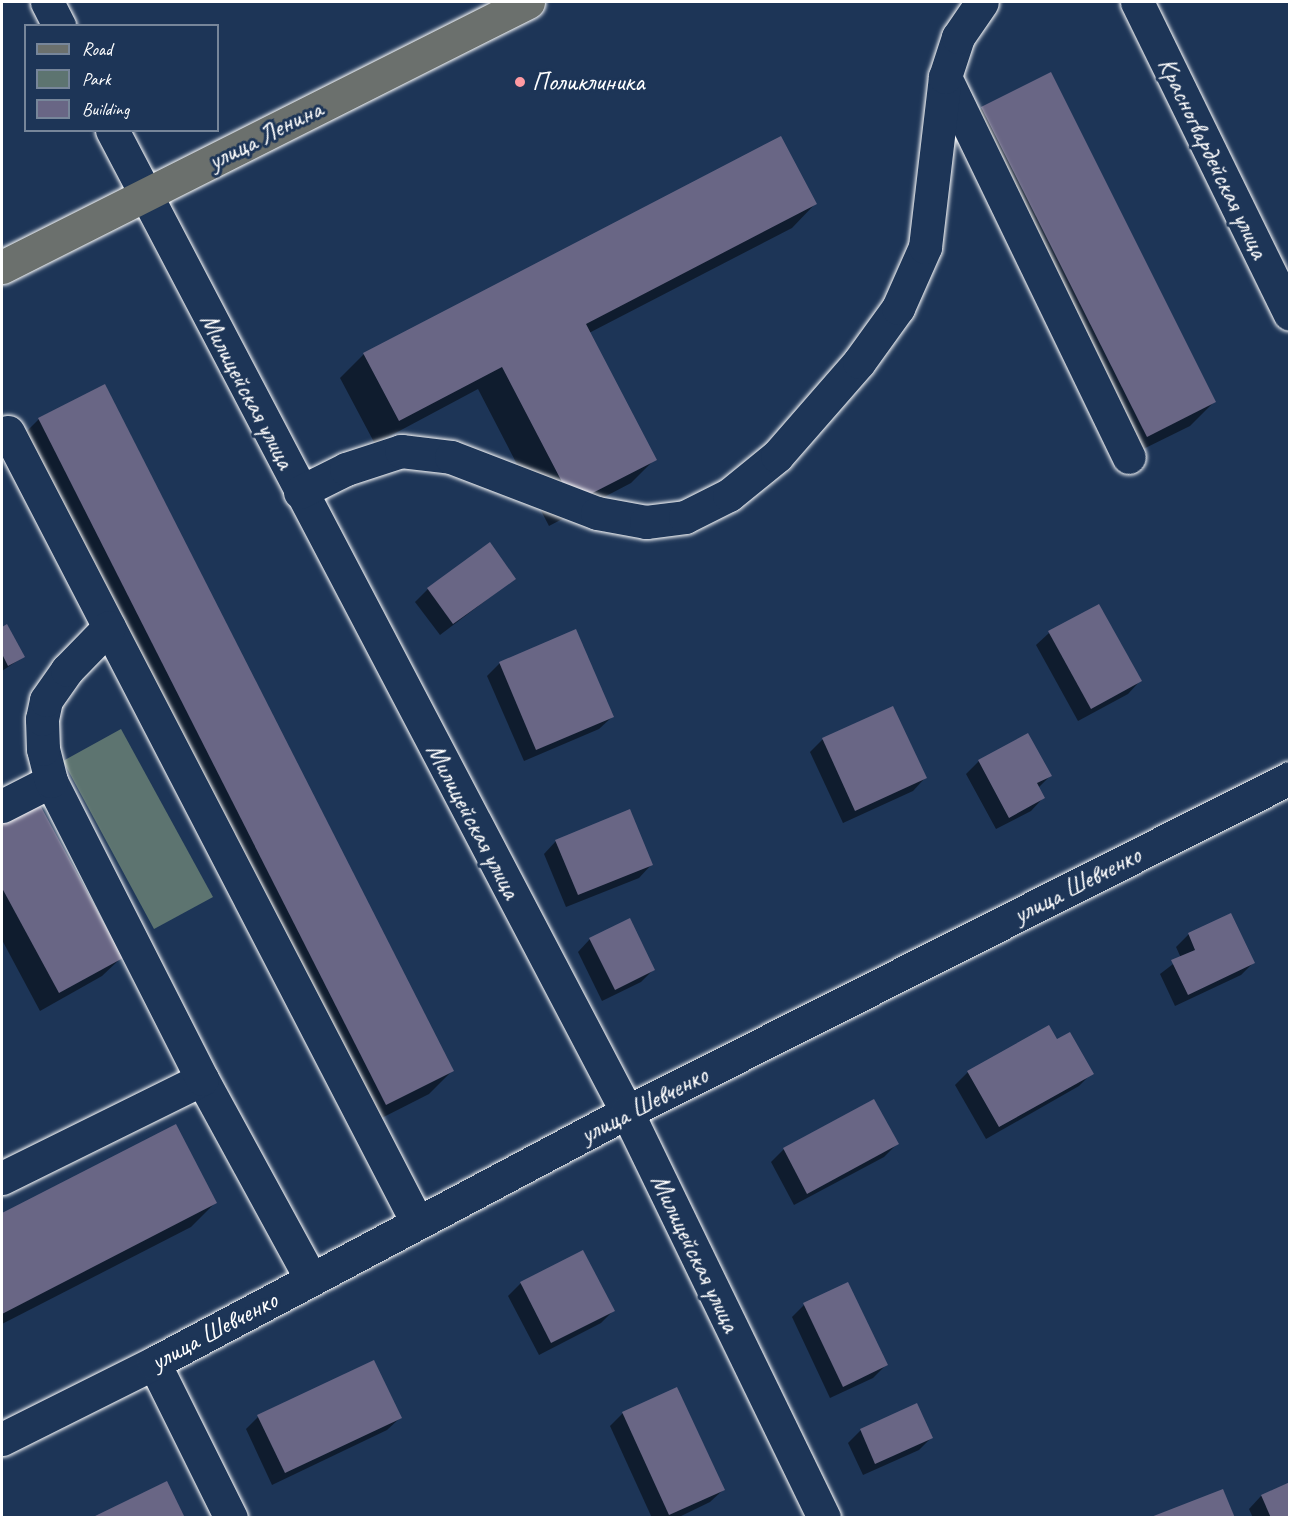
<!DOCTYPE html>
<html>
<head>
<meta charset="utf-8">
<style>
	body { margin:0 }
	#map { position:relative; width:1291px; height:1519px; overflow:hidden; background:#1d3557; font-family:Caveat,sans-serif }
	div>[style] { position:absolute }
	.green>* { inset:0; background:#5d7470 }
	.shadow>* { inset:0; background:#0007 }
	.building>* { inset:0; background:#696685 }
	.roads { filter:drop-shadow(0 0 2px #fff) drop-shadow(0 0 2px #fff) }
	.minor>* { height:33px; margin:-16.5px; padding:0 16.5px; transform-origin:16.5px; border-radius:16.5px; background:#1d3557 }
	.major>* { height:33px; margin:-16.5px; padding:0 16.5px; transform-origin:16.5px; border-radius:16.5px; background:#6b706d }
	.dots>* { width:16px; height:16px; translate:-50% -50%; box-sizing:border-box; border:3px solid #1d3557; border-radius:50% }
	span { translate:-50% -50%; white-space:nowrap; text-align:center; line-height:1.15; -webkit-text-stroke:6px #1d3557; paint-order:stroke }
	.poi-label { font-size:26px; color:#fff }
	.left { translate:0 -50%; text-align:left }
	.street-label { font-size:26px; color:#fff }
	.frame { position:absolute; inset:0; border:3px solid #fff; pointer-events:none }
	.legend { position:absolute; left:24px; top:24px; width:195px; height:108px; box-sizing:border-box; background:#1d3557; border:2px solid #77869a; margin:0; padding:8px 10px; list-style:none; font-size:18px; color:#fff }
	.legend li { display:flex; align-items:center; gap:12px; height:30px }
	.legend b { width:30px; border:2px solid #77869a }
</style>
</head>
<body>
<div id="map">
	<div class="green">
		<i style="clip-path:polygon(121px 729px,213px 897px,154px 929px,63px 761px)"></i>
	</div>
	<div class="shadow">
		<i style="clip-path:polygon(982px 108px,1214px 402px,1190px 426px,1123px 459px,958px 132px)"></i>
		<i style="clip-path:polygon(815px 204px,792px 228px,589px 333px,655px 459px,631px 483px,549px 526px,478px 389px,375px 444px,340px 378px,364px 354px)"></i>
		<i style="clip-path:polygon(105px 386px,452px 1071px,429px 1094px,362px 1128px,15px 443px,39px 419px)"></i>
		<i style="clip-path:polygon(514px 579px,440px 635px,415px 602px,428px 589px)"></i>
		<i style="clip-path:polygon(7px 626px,23px 657px,2px 671px,2px 629px)"></i>
		<i style="clip-path:polygon(1049px 633px,1140px 681px,1128px 694px,1078px 721px,1036px 645px)"></i>
		<i style="clip-path:polygon(500px 663px,612px 717px,599px 729px,524px 761px,487px 676px)"></i>
		<i style="clip-path:polygon(893px 708px,925px 778px,913px 791px,843px 823px,810px 752px,822px 740px)"></i>
		<i style="clip-path:polygon(979px 761px,1050px 776px,1038px 788px,1043px 798px,1031px 811px,996px 829px,966px 774px)"></i>
		<i style="clip-path:polygon(38px 805px,121px 958px,102px 976px,40px 1011px,2px 940px,2px 825px)"></i>
		<i style="clip-path:polygon(556px 841px,651px 865px,639px 878px,566px 907px,544px 854px)"></i>
		<i style="clip-path:polygon(1189px 934px,1253px 963px,1241px 975px,1175px 1006px,1160px 974px,1181px 958px,1176px 947px)"></i>
		<i style="clip-path:polygon(590px 939px,654px 969px,641px 982px,602px 1001px,578px 952px)"></i>
		<i style="clip-path:polygon(1056px 1041px,1092px 1073px,1079px 1086px,986px 1139px,955px 1085px,968px 1072px)"></i>
		<i style="clip-path:polygon(175px 1126px,215px 1203px,191px 1227px,2px 1324px,2px 1215px)"></i>
		<i style="clip-path:polygon(897px 1144px,884px 1157px,794px 1205px,771px 1162px,784px 1149px)"></i>
		<i style="clip-path:polygon(521px 1283px,613px 1311px,601px 1323px,539px 1355px,508px 1296px)"></i>
		<i style="clip-path:polygon(804px 1305px,886px 1365px,873px 1378px,830px 1398px,792px 1317px)"></i>
		<i style="clip-path:polygon(623px 1413px,723px 1490px,710px 1502px,677px 1518px,652px 1518px,610px 1426px)"></i>
		<i style="clip-path:polygon(258px 1417px,400px 1418px,387px 1430px,272px 1485px,246px 1429px)"></i>
		<i style="clip-path:polygon(861px 1430px,931px 1438px,919px 1450px,863px 1475px,848px 1443px)"></i>
		<i style="clip-path:polygon(1290px 1484px,1290px 1518px,1253px 1518px,1249px 1509px,1261px 1496px)"></i>
	</div>
	<div class="building">
		<i style="clip-path:polygon(1051px 72px,1216px 402px,1147px 437px,981px 107px)"></i>
		<i style="clip-path:polygon(781px 136px,817px 204px,586px 324px,657px 460px,573px 503px,502px 367px,399px 421px,363px 353px)"></i>
		<i style="clip-path:polygon(105px 384px,454px 1071px,386px 1105px,38px 418px)"></i>
		<i style="clip-path:polygon(490px 542px,516px 579px,453px 624px,427px 588px)"></i>
		<i style="clip-path:polygon(1099px 604px,1142px 681px,1091px 709px,1048px 631px)"></i>
		<i style="clip-path:polygon(7px 624px,25px 657px,8px 666px,2px 654px,2px 627px)"></i>
		<i style="clip-path:polygon(576px 629px,614px 717px,536px 750px,499px 662px)"></i>
		<i style="clip-path:polygon(893px 706px,927px 778px,855px 811px,822px 738px)"></i>
		<i style="clip-path:polygon(1028px 733px,1052px 776px,1037px 783px,1045px 798px,1009px 818px,978px 760px)"></i>
		<i style="clip-path:polygon(39px 803px,123px 958px,59px 993px,2px 888px,2px 824px)"></i>
		<i style="clip-path:polygon(630px 809px,653px 865px,578px 895px,555px 840px)"></i>
		<i style="clip-path:polygon(1231px 913px,1255px 963px,1188px 995px,1171px 960px,1195px 950px,1188px 933px)"></i>
		<i style="clip-path:polygon(630px 918px,655px 970px,615px 990px,589px 938px)"></i>
		<i style="clip-path:polygon(1049px 1025px,1057px 1039px,1070px 1032px,1094px 1074px,999px 1127px,967px 1071px)"></i>
		<i style="clip-path:polygon(874px 1099px,899px 1144px,807px 1194px,783px 1148px)"></i>
		<i style="clip-path:polygon(176px 1124px,217px 1203px,2px 1314px,2px 1213px)"></i>
		<i style="clip-path:polygon(583px 1250px,615px 1311px,551px 1343px,520px 1282px)"></i>
		<i style="clip-path:polygon(848px 1282px,888px 1365px,843px 1387px,803px 1303px)"></i>
		<i style="clip-path:polygon(374px 1360px,402px 1418px,285px 1473px,257px 1415px)"></i>
		<i style="clip-path:polygon(677px 1387px,725px 1490px,669px 1515px,622px 1412px)"></i>
		<i style="clip-path:polygon(917px 1403px,933px 1438px,875px 1464px,860px 1429px)"></i>
		<i style="clip-path:polygon(167px 1481px,185px 1518px,91px 1518px)"></i>
		<i style="clip-path:polygon(1290px 1482px,1290px 1518px,1271px 1518px,1261px 1495px)"></i>
		<i style="clip-path:polygon(1223px 1489px,1235px 1518px,1151px 1518px,1151px 1517px)"></i>
	</div>
	<div class="roads">
		<div class="minor">
			<i style="left:47px;top:2px;width:27px;rotate:63deg"></i>
			<i style="left:1137px;top:2px;width:347px;rotate:63.9deg"></i>
			<i style="left:945px;top:77px;width:422px;rotate:64.2deg"></i>
			<i style="left:112px;top:130px;width:1109px;rotate:62.33deg"></i>
			<i style="left:627px;top:1112px;width:451px;rotate:64.1deg"></i>
			<i style="left:8px;top:432px;width:890px;rotate:62.63deg"></i>
			<i style="left:300px;top:492px;width:51px;rotate:-26.6deg"></i>
			<i style="left:346px;top:469px;width:58px;rotate:-18.1deg"></i>
			<i style="left:401px;top:451px;width:50px;rotate:6.8deg"></i>
			<i style="left:451px;top:457px;width:156px;rotate:21deg"></i>
			<i style="left:597px;top:513px;width:50px;rotate:10.4deg"></i>
			<i style="left:646px;top:522px;width:39px;rotate:-7deg"></i>
			<i style="left:685px;top:517px;width:49px;rotate:-26.6deg"></i>
			<i style="left:729px;top:495px;width:62px;rotate:-39.1deg"></i>
			<i style="left:777px;top:456px;width:125px;rotate:-48.9deg"></i>
			<i style="left:859px;top:362px;width:67px;rotate:-54.2deg"></i>
			<i style="left:898px;top:308px;width:67px;rotate:-66.1deg"></i>
			<i style="left:925px;top:247px;width:171px;rotate:-83.3deg"></i>
			<i style="left:945px;top:77px;width:42px;rotate:-72deg"></i>
			<i style="left:958px;top:37px;width:42px;rotate:-55.6deg"></i>
			<i style="left:2px;top:806px;width:55px;rotate:-27deg"></i>
			<i style="left:202px;top:1079px;width:228px;rotate:61.4deg"></i>
			<i style="left:2px;top:1178px;width:223px;rotate:-26.3deg"></i>
			<i style="left:202px;top:1079px;width:334px;rotate:-116.9deg"></i>
			<i style="left:51px;top:781px;width:33px;rotate:-104deg"></i>
			<i style="left:43px;top:749px;width:30px;rotate:-92deg"></i>
			<i style="left:42px;top:719px;width:19px;rotate:-78deg"></i>
			<i style="left:46px;top:700px;width:37px;rotate:-55deg"></i>
			<i style="left:67px;top:670px;width:60px;rotate:-45.7deg"></i>
			<i style="left:154px;top:1363px;width:173px;rotate:63.6deg"></i>
			<i style="left:2px;top:1439px;width:170px;rotate:-26.6deg"></i>
			<i style="left:154px;top:1363px;width:535px;rotate:-27.95deg"></i>
			<i style="left:627px;top:1112px;width:742px;rotate:-26.74deg"></i>
		</div>
		<div class="major">
			<i style="left:2px;top:267px;width:589px;rotate:-26.74deg"></i>
		</div>
	</div>
	<div class="dots">
		<i style="left:520px;top:82px;background:#ff9aa2"></i>
	</div>
	<div class="poi-label">
		<span class="left" style="left:532px;top:82px">Поликлиника</span>
	</div>
	<div class="street-label">
		<span style="left:265px;top:135px;rotate:-27deg">улица Ленина</span>
		<span style="left:1213px;top:158px;rotate:64deg">Красногвардейская улица</span>
		<span style="left:247px;top:391px;rotate:62deg">Милицейская улица</span>
		<span style="left:473px;top:821px;rotate:62deg">Милицейская улица</span>
		<span style="left:1077px;top:885px;rotate:-27deg">улица Шевченко</span>
		<span style="left:644px;top:1105px;rotate:-27deg">улица Шевченко</span>
		<span style="left:695px;top:1253px;rotate:64deg">Милицейская улица</span>
		<span style="left:214px;top:1331px;rotate:-28deg">улица Шевченко</span>
	</div>
	<div class="frame"></div>
	<ul class="legend">
	<li><b style="height:8px;background:#6b706d"></b>Road</li>
	<li><b style="height:16px;background:#5d7470"></b>Park</li>
	<li><b style="height:16px;background:#696685"></b>Building</li>
	</ul>
</div>
</body>
</html>
